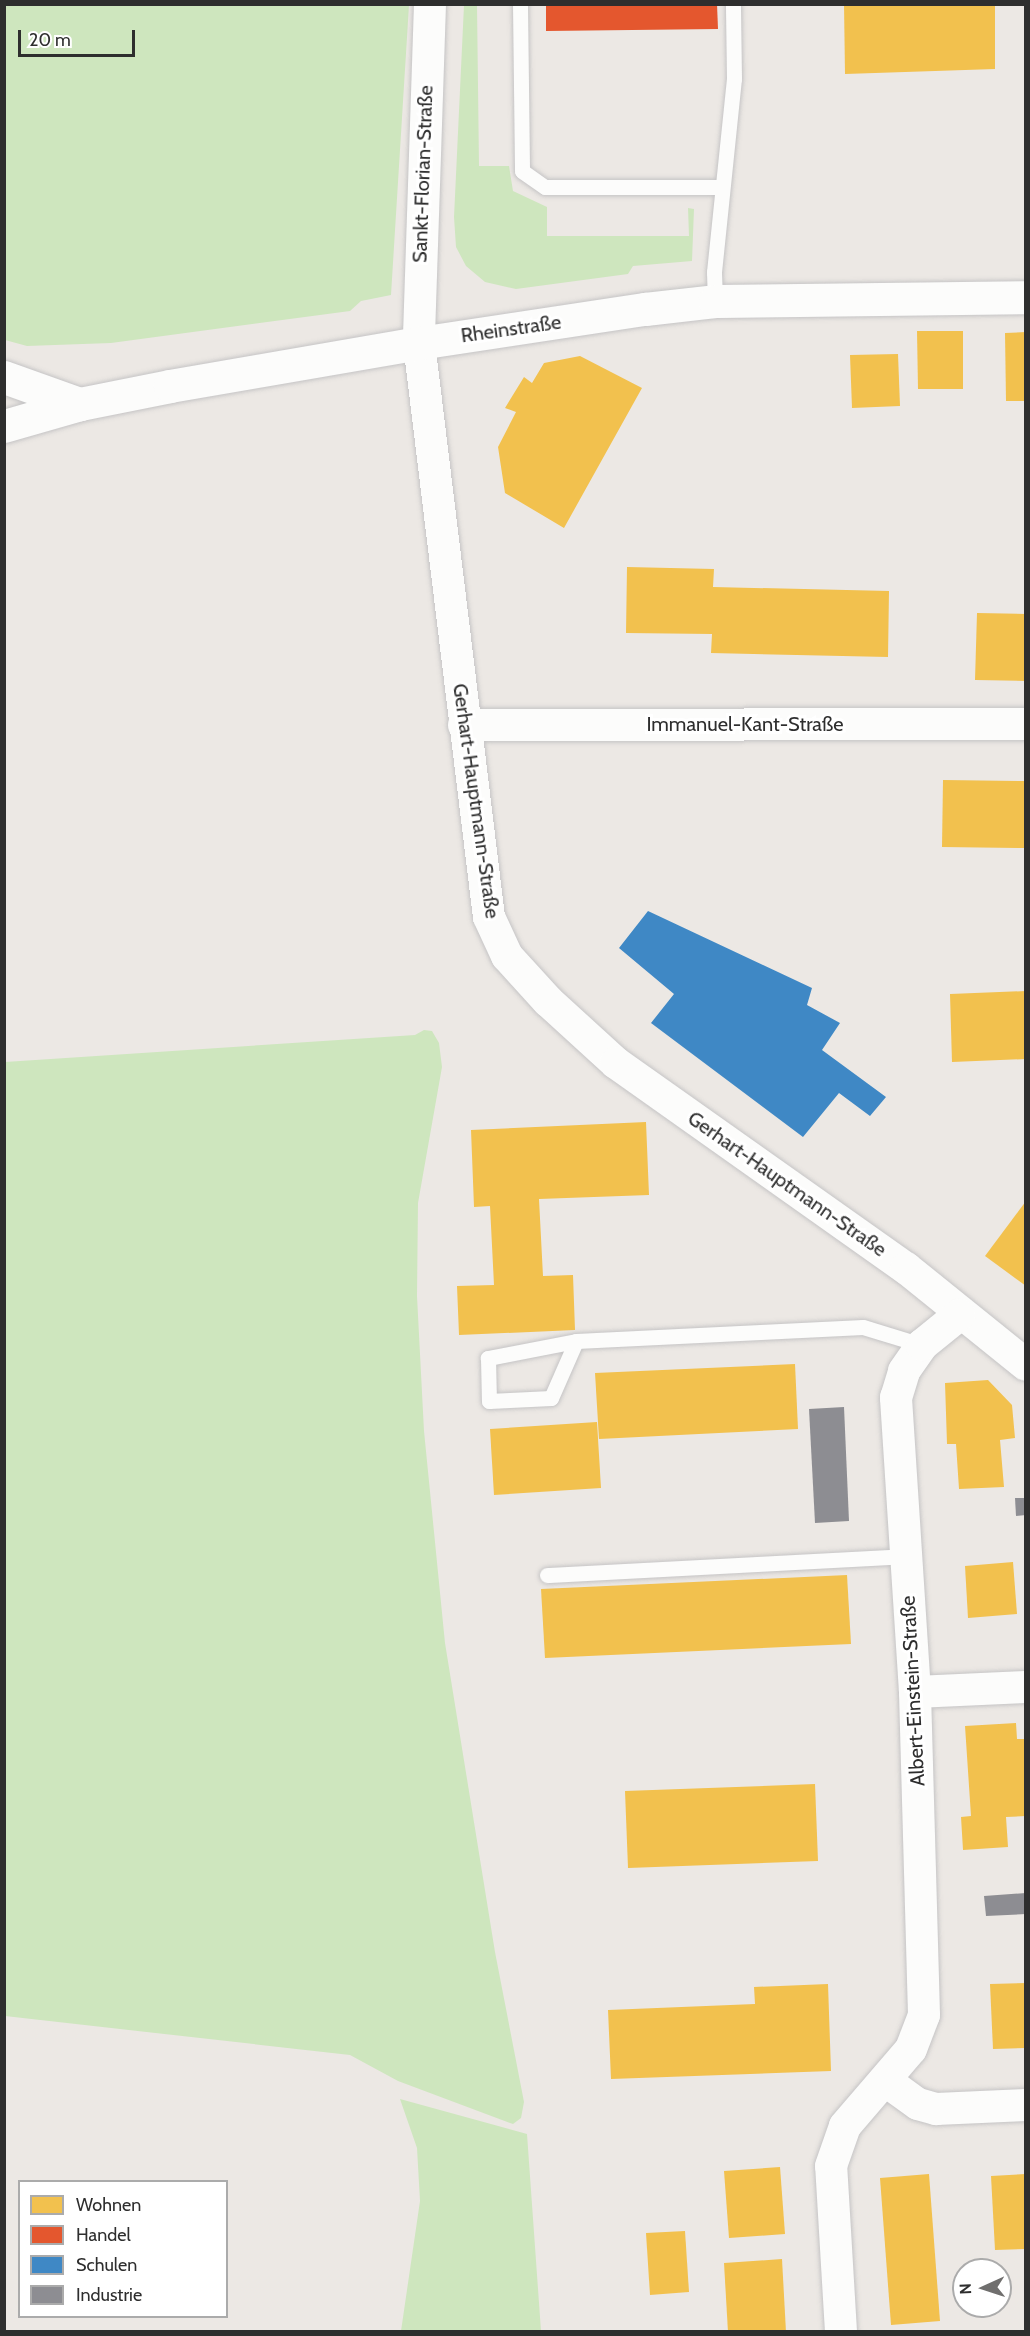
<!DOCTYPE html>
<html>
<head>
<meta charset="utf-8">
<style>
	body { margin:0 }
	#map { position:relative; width:1030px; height:2336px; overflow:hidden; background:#ece8e4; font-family:Cabin,sans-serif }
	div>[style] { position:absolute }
	.green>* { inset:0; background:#cee6be }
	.homes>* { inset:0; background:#f2c14e }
	.shops>* { inset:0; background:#e4572e }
	.schools>* { inset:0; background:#3f88c5 }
	.industry>* { inset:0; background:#8d8d92 }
	.roads { filter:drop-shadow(0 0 2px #c5c4c5) drop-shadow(0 0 2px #c5c4c5) }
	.lane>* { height:15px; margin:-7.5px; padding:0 7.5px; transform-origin:7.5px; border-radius:7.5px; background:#fcfcfb }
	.street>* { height:32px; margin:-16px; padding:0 16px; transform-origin:16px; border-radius:16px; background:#fcfcfb }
	.secondary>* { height:33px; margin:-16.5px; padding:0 16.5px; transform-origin:16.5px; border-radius:16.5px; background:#fcfcfb }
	span { translate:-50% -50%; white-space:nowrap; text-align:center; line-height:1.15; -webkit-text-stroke:6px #fff; paint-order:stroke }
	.street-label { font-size:20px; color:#2e2e2e }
	.frame { position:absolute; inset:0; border:6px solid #2e2e2e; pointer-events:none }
	.legend { position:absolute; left:18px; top:2180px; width:210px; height:138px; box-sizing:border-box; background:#fff; border:2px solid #ababab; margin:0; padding:8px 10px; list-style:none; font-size:18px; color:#2e2e2e }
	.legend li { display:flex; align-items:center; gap:12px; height:30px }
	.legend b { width:30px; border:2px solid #ababab }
	.north { position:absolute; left:952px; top:2258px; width:60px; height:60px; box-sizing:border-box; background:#fff; border:2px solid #ababab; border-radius:50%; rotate:267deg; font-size:16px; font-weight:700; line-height:24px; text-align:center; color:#2e2e2e }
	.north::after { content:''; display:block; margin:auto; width:21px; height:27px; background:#706f6e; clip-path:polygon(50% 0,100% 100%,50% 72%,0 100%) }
	.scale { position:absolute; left:18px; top:30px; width:117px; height:27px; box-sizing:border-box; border:3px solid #2e2e2e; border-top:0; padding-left:8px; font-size:18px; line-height:21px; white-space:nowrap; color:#2e2e2e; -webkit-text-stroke:4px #fff; paint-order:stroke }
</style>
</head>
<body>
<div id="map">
	<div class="green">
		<i style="clip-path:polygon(4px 5px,409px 5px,391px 295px,361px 301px,350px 311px,111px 343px,27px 346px,5px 340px)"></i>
		<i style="clip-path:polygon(464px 5px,477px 5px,479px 166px,509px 166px,513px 191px,547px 207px,547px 236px,689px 236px,688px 208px,694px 209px,692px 261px,633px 266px,628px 274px,516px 289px,485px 282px,466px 266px,456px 247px,454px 217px)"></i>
		<i style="clip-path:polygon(424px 1030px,432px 1031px,439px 1043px,442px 1067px,418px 1203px,417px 1296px,424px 1431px,445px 1643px,495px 1952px,524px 2102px,521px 2118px,513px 2124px,398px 2081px,350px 2055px,5px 2016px,5px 1062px,415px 1035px)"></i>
		<i style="clip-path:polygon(400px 2099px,527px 2134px,541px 2331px,401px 2331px,420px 2201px,417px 2148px)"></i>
	</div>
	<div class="homes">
		<i style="clip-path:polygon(844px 4px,995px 4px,995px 69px,845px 74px)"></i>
		<i style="clip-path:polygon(917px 331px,963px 331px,963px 389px,918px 389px)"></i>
		<i style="clip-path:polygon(1026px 332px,1026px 401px,1006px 401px,1005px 333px)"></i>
		<i style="clip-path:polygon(898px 354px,900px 406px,852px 408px,850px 355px)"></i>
		<i style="clip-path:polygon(580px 356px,642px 388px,564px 528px,505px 493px,498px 447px,516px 412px,505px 408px,524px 377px,532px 383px,544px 363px)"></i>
		<i style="clip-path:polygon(627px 567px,714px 569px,713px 587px,889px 591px,888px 657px,711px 653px,712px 634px,626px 633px)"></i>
		<i style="clip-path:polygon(977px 613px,1026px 614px,1026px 681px,975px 680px)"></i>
		<i style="clip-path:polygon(943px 780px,1026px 781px,1026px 848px,942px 847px)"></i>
		<i style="clip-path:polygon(1026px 991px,1026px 1059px,952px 1062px,950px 994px)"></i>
		<i style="clip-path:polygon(646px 1122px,649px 1195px,539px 1199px,543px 1276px,573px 1275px,575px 1330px,459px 1335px,457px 1286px,494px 1285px,490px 1206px,474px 1207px,471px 1130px)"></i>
		<i style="clip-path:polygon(1026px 1201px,1026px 1286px,985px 1256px)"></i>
		<i style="clip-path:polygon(795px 1364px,798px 1429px,599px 1439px,595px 1373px)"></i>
		<i style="clip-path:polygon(988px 1380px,1012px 1405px,1015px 1438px,1000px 1440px,1004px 1487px,959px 1489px,956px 1444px,947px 1444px,945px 1383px)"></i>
		<i style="clip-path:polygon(597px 1422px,601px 1488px,494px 1495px,490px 1429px)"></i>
		<i style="clip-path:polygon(1013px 1562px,1017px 1614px,968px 1618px,965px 1566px)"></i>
		<i style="clip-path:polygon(847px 1575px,851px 1644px,545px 1658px,541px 1589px)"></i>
		<i style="clip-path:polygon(1016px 1723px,1017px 1739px,1026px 1739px,1026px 1816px,1006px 1817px,1008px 1847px,963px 1850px,961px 1817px,971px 1816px,965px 1726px)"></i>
		<i style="clip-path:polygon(815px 1784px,818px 1861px,628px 1868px,625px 1791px)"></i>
		<i style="clip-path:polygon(1026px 1983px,1026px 2048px,993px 2049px,990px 1984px)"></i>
		<i style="clip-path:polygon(828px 1984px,831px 2071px,611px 2079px,608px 2010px,755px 2004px,754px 1987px)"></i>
		<i style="clip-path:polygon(780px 2167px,785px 2234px,729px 2238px,724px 2171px)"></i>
		<i style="clip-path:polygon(929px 2174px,940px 2321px,891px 2325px,880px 2178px)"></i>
		<i style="clip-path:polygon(1026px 2174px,1026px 2249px,995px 2250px,991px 2176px)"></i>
		<i style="clip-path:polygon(685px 2231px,689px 2292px,650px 2295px,646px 2233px)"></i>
		<i style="clip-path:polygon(782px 2259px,786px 2332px,728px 2332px,724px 2263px)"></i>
	</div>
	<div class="shops">
		<i style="clip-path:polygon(546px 4px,717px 4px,718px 29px,546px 31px)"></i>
	</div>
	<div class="schools">
		<i style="clip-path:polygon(648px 911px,812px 988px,807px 1005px,840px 1023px,822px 1050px,886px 1097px,870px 1116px,839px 1093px,803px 1137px,651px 1023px,674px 994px,619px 948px)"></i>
	</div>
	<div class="industry">
		<i style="clip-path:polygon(844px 1407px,849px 1521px,815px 1523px,809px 1409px)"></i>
		<i style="clip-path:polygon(1015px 1498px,1026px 1498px,1026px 1515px,1016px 1516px)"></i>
		<i style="clip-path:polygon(1026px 1893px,1026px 1914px,986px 1916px,984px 1896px)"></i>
	</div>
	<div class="roads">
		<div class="lane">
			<i style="left:520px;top:4px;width:167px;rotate:89.3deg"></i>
			<i style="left:522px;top:171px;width:28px;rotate:35deg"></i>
			<i style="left:545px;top:187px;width:177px"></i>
			<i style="left:715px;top:301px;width:29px;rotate:-92deg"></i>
			<i style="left:714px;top:272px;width:194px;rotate:-84.1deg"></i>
			<i style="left:734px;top:79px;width:75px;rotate:-90.8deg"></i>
			<i style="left:576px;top:1341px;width:90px;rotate:169.1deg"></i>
			<i style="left:488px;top:1358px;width:43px;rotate:88.7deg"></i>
			<i style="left:489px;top:1401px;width:62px;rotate:-2.8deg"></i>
			<i style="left:551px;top:1398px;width:62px;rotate:-66.3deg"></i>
			<i style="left:576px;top:1341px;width:287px;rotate:-2.8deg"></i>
			<i style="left:863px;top:1327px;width:62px;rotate:17deg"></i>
			<i style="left:547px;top:1575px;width:359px;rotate:-3deg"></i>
		</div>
		<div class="street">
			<i style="left:430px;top:4px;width:339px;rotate:91.9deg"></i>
			<i style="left:419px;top:343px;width:578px;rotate:83.05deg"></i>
			<i style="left:489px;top:917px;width:43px;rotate:65.2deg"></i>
			<i style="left:507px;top:956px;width:61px;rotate:47.7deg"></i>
			<i style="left:548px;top:1001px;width:92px;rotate:42.4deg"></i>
			<i style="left:616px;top:1063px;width:355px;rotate:35.3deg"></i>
			<i style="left:906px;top:1268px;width:154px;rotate:38.9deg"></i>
			<i style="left:464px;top:725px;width:562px;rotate:-0.1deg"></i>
			<i style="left:915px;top:1692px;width:111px;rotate:-2.6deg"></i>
			<i style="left:886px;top:2081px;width:39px;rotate:36deg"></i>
			<i style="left:918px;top:2104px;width:19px;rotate:16deg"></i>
			<i style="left:936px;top:2109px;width:90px;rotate:-2.5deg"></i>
			<i style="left:841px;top:2332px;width:166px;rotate:-93.4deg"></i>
			<i style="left:831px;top:2166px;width:42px;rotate:-70.7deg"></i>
			<i style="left:845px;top:2126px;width:101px;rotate:-49.4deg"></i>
			<i style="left:911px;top:2049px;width:36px;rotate:-69deg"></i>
			<i style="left:924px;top:2015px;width:323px;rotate:-91.6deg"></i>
			<i style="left:915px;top:1692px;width:295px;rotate:-93.7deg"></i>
			<i style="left:896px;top:1398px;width:28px;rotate:-73deg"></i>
			<i style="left:904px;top:1371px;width:32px;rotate:-55deg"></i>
			<i style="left:922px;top:1345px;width:48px;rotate:-39deg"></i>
		</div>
		<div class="secondary">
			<i style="left:4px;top:377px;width:81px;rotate:19.6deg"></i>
			<i style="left:4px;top:426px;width:79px;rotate:-16.1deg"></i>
			<i style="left:80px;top:404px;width:92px;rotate:-11.3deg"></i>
			<i style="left:170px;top:386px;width:253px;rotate:-9.8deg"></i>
			<i style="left:419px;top:343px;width:229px;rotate:-8.6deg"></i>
			<i style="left:645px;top:309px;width:70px;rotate:-6.5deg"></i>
			<i style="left:715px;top:301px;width:311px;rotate:-0.7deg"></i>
		</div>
	</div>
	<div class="street-label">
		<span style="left:423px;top:174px;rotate:-88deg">Sankt-Florian-Straße</span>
		<span style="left:511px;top:329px;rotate:-8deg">Rheinstraße</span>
		<span style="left:745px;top:724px">Immanuel-Kant-Straße</span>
		<span style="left:476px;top:801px;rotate:82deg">Gerhart-Hauptmann-Straße</span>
		<span style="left:787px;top:1184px;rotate:35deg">Gerhart-Hauptmann-Straße</span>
		<span style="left:913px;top:1691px;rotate:-93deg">Albert-Einstein-Straße</span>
	</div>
	<div class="frame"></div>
	<ul class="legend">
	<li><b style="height:16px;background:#f2c14e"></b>Wohnen</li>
	<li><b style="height:16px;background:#e4572e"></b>Handel</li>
	<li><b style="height:16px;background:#3f88c5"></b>Schulen</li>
	<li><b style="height:16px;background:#8d8d92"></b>Industrie</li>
	</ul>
	<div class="north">N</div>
	<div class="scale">20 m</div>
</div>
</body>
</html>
